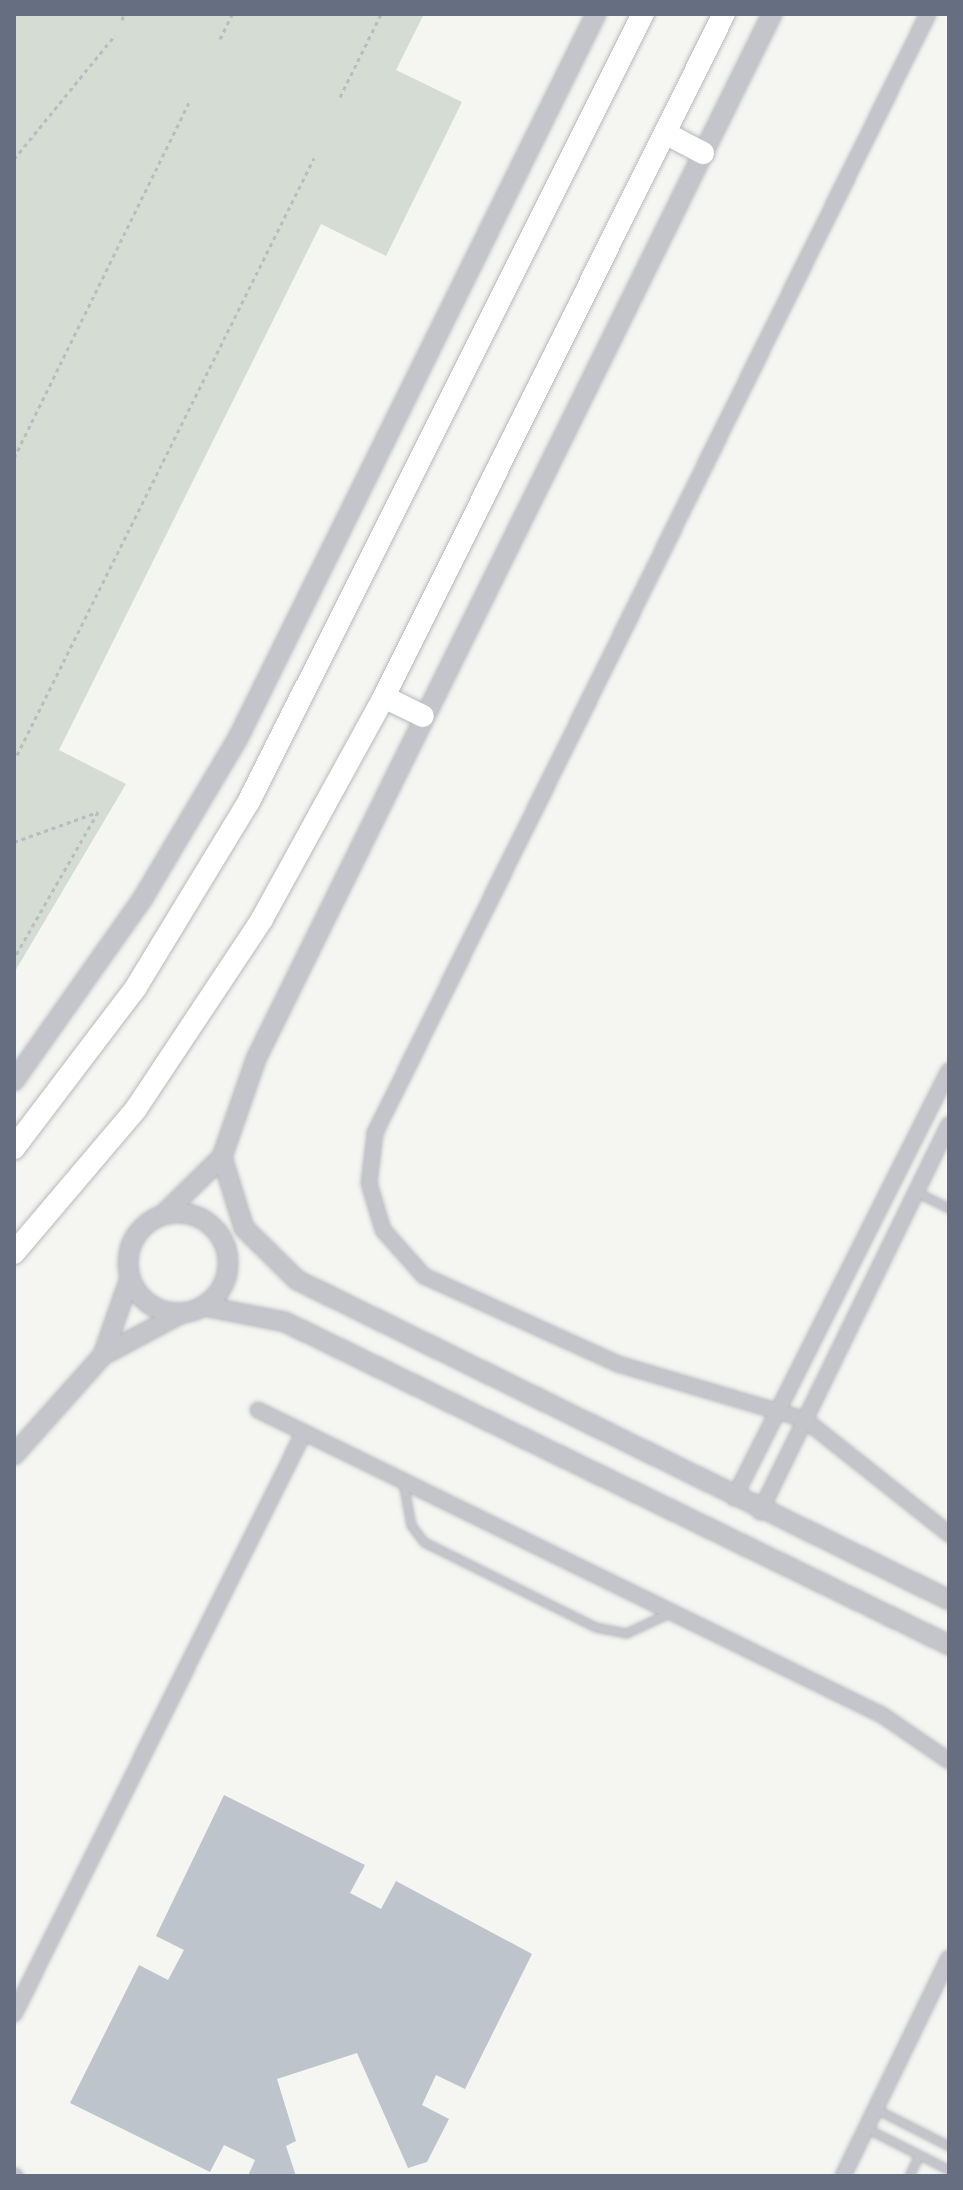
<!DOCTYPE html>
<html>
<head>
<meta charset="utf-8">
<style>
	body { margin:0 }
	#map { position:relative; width:963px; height:2190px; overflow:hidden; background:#f5f6f2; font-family:"DM Sans",sans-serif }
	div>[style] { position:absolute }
	.green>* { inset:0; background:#d5dcd4 }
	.water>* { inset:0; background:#bdc4cc }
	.path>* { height:3px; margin-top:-1.5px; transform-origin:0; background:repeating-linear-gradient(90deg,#bbbcbf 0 4px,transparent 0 8px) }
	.roads { filter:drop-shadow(0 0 2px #b6b8be) drop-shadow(0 0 2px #b6b8be) }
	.service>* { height:7px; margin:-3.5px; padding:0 3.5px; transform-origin:3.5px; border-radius:3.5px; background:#c4c5ca }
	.minor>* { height:14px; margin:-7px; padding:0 7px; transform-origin:7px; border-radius:7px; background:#c4c5ca }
	.tertiary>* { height:18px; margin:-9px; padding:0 9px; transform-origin:9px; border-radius:9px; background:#c4c5ca }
	.tertiary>.ring { margin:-9px; padding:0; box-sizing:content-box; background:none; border:18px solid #c4c5ca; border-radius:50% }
	.secondary>* { height:22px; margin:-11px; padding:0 11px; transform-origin:11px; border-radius:11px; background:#fff }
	span { translate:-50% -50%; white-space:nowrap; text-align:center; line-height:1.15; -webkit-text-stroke:8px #fff; paint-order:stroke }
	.frame { position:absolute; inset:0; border:16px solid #666e82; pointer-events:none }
</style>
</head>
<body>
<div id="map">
	<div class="green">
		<i style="clip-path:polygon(14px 14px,424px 14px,396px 70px,462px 102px,386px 256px,321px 224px,59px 750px,126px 784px,14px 973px)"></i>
	</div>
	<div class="water">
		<i style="clip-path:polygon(224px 1795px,365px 1865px,350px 1893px,381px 1909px,396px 1881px,532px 1954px,465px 2089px,436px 2075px,422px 2105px,449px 2119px,427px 2162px,408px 2168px,357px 2053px,277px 2079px,296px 2141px,286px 2146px,296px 2176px,248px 2176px,255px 2160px,224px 2145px,210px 2172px,70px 2103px,139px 1965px,168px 1980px,184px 1950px,156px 1936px)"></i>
	</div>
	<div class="path">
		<i style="left:122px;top:20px;width:6px;rotate:-72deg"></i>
		<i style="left:220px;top:39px;width:28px;rotate:-64deg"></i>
		<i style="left:340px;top:97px;width:93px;rotate:-63.7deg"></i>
		<i style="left:14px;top:159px;width:160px;rotate:-50.8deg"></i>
		<i style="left:14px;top:458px;width:397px;rotate:-63.8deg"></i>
		<i style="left:17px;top:755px;width:667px;rotate:-63.55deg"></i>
		<i style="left:14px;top:842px;width:89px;rotate:-19.7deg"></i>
		<i style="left:98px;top:812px;width:168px;rotate:119.9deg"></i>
	</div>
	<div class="roads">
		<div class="service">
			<i style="left:916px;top:1192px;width:37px;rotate:26deg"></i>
			<i style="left:403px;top:1482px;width:44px;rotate:79.5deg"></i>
			<i style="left:411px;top:1525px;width:21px;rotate:53deg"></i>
			<i style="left:424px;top:1542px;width:191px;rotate:26.4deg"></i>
			<i style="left:595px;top:1627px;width:32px;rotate:11deg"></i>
			<i style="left:626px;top:1633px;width:47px;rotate:-24.9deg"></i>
			<i style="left:876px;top:2109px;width:82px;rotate:26.9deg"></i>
			<i style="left:866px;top:2128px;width:93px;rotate:26.8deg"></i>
			<i style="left:909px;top:2176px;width:23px;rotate:-65deg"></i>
		</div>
		<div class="minor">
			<i style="left:928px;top:14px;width:1248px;rotate:116.3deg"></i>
			<i style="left:375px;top:1133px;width:50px;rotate:96.8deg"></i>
			<i style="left:369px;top:1183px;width:49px;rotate:73.4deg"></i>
			<i style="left:383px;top:1230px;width:62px;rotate:48.3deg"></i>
			<i style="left:424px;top:1276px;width:213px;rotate:24.4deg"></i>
			<i style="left:618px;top:1364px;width:194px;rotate:16.5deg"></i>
			<i style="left:804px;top:1419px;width:185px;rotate:38.4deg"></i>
			<i style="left:258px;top:1410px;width:695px;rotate:26.05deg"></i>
			<i style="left:882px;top:1715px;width:81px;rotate:34.5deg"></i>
			<i style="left:734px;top:1498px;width:478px;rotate:-63.3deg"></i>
			<i style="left:760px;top:1512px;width:431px;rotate:-64deg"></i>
			<i style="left:14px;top:2014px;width:650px;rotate:-63.51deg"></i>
			<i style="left:14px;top:2176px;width:1px"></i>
			<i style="left:843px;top:2176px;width:242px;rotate:-64.1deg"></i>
		</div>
		<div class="tertiary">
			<i style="left:772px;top:14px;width:1165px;rotate:116.28deg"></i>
			<i style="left:256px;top:1059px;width:104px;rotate:109.1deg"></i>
			<i style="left:222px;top:1157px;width:74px;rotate:72.8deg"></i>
			<i style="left:244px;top:1228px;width:74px;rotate:44.5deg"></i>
			<i style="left:297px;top:1280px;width:726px;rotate:26.14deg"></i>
			<i style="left:14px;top:1081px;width:224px;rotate:-54.8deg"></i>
			<i style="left:143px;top:898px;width:184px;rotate:-59.3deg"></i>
			<i style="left:237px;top:740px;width:810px;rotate:-63.69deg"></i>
			<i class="ring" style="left:128px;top:1213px;width:82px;height:82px"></i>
			<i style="left:164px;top:1214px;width:81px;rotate:-44.5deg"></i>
			<i style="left:203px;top:1306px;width:84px;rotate:11deg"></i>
			<i style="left:285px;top:1322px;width:738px;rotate:25.94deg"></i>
			<i style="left:103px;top:1355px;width:82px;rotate:-70.7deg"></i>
			<i style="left:14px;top:1455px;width:134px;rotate:-48.3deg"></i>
			<i style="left:103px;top:1355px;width:89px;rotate:-28deg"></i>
		</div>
		<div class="secondary">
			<i style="left:665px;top:133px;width:43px;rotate:27.8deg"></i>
			<i style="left:384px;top:697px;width:43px;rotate:26deg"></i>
			<i style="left:14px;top:1148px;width:202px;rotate:-52.8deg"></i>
			<i style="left:136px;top:987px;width:218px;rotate:-58.7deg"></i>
			<i style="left:249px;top:801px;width:880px;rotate:-63.41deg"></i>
			<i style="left:14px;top:1253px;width:189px;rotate:-49.7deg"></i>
			<i style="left:136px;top:1109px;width:228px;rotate:-56.4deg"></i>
			<i style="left:262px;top:919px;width:253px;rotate:-61.2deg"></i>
			<i style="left:384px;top:697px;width:763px;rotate:-63.54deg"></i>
		</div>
	</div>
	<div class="frame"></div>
</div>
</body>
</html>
